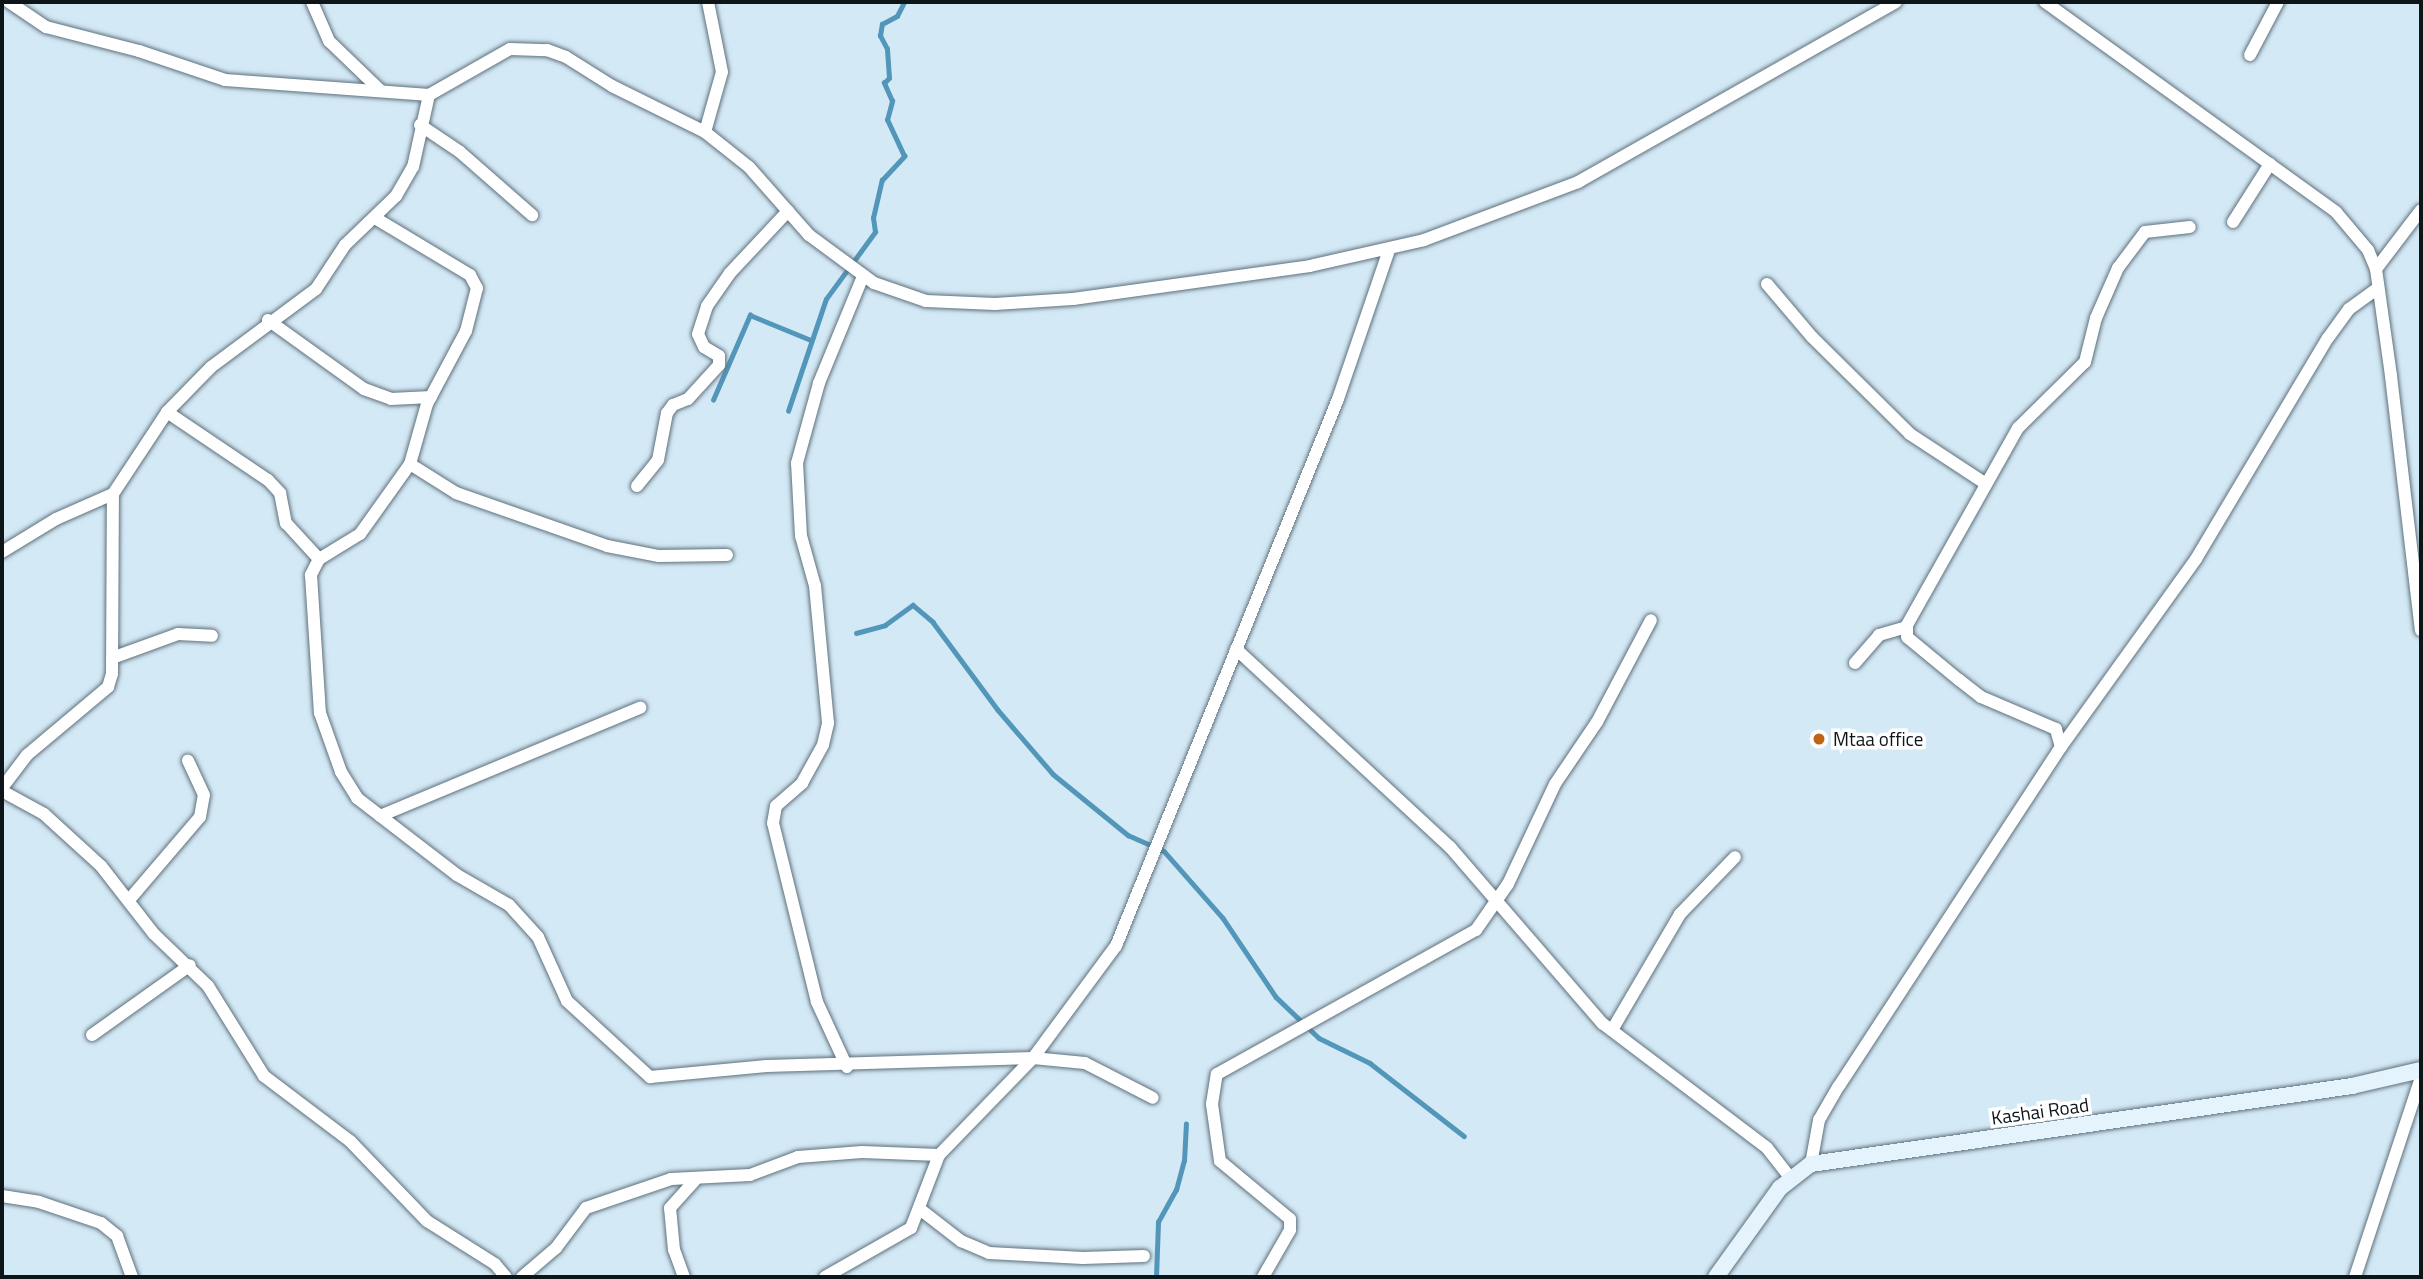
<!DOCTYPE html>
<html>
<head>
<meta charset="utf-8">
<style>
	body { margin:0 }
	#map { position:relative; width:2423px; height:1279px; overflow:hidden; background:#d4e9f6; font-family:"Titillium Web",sans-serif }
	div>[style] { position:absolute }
	.stream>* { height:4.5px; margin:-2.25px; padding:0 2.25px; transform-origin:2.25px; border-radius:2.25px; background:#5296ba }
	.roads { filter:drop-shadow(0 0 2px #5e717c) drop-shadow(0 0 2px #5e717c) }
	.street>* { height:12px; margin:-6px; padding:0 6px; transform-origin:6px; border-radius:6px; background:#fff }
	.secondary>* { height:16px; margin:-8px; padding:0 8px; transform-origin:8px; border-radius:8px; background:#e4f3fc }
	.dots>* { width:19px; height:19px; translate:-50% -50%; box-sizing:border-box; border:4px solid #fff; border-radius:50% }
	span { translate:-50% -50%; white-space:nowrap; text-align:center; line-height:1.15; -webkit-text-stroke:7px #fff; paint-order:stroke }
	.poi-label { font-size:19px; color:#0e1519 }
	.left { translate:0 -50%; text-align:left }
	.street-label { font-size:19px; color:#0e1519 }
	.frame { position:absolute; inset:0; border:4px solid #0e1519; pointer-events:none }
</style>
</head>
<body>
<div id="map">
	<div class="stream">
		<i style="left:713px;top:400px;width:93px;rotate:-66.5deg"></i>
		<i style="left:750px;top:315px;width:66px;rotate:22.3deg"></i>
		<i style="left:788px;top:411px;width:118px;rotate:-71.3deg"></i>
		<i style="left:826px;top:299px;width:83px;rotate:-53.8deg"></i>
		<i style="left:875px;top:232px;width:14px;rotate:-98deg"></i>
		<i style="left:873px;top:218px;width:39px;rotate:-77deg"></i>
		<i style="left:882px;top:180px;width:33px;rotate:-47deg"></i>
		<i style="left:904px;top:156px;width:40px;rotate:-115deg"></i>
		<i style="left:887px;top:120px;width:20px;rotate:-75deg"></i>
		<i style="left:892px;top:101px;width:20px;rotate:-114deg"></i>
		<i style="left:884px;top:83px;width:7px;rotate:-45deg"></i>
		<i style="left:889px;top:78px;width:29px;rotate:-94deg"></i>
		<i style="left:887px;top:49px;width:15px;rotate:-118deg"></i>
		<i style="left:880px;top:36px;width:12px;rotate:-81deg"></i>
		<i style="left:882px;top:24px;width:17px;rotate:-28deg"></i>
		<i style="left:897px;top:16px;width:16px;rotate:-63deg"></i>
		<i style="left:856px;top:633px;width:30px;rotate:-15deg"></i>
		<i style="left:885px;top:625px;width:34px;rotate:-36deg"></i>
		<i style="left:913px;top:605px;width:26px;rotate:40deg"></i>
		<i style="left:933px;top:622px;width:109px;rotate:53.5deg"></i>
		<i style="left:998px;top:710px;width:84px;rotate:49.3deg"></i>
		<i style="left:1053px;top:774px;width:97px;rotate:39.1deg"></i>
		<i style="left:1128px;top:835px;width:39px;rotate:24deg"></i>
		<i style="left:1164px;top:851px;width:89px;rotate:48.6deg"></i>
		<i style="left:1223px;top:918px;width:95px;rotate:56.1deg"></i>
		<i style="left:1276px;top:997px;width:59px;rotate:43.6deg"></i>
		<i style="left:1319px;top:1038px;width:57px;rotate:26.1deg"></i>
		<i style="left:1370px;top:1063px;width:119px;rotate:37.8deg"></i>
		<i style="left:1156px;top:1277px;width:55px;rotate:-87.9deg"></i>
		<i style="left:1158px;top:1222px;width:37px;rotate:-61deg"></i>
		<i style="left:1176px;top:1190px;width:30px;rotate:-75deg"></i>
		<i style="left:1184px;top:1161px;width:37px;rotate:-87deg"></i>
	</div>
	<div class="roads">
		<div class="street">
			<i style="left:9px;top:2px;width:45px;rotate:34deg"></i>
			<i style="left:46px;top:27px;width:96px;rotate:14.5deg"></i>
			<i style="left:139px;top:51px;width:91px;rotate:18.6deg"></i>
			<i style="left:225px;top:80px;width:205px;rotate:4.2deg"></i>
			<i style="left:312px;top:2px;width:43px;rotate:66.4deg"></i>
			<i style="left:329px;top:41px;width:71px;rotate:43.9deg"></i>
			<i style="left:2045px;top:2px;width:359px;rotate:35.8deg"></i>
			<i style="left:2336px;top:212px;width:50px;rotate:49.9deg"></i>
			<i style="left:2368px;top:250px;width:21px;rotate:67deg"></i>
			<i style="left:2376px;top:269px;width:108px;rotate:82deg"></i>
			<i style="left:2391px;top:376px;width:256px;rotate:83.3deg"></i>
			<i style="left:2250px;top:55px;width:60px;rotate:-62.2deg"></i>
			<i style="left:420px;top:125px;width:48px;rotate:34deg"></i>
			<i style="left:460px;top:152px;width:96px;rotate:41.2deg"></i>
			<i style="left:705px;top:132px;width:62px;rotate:-74.2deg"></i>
			<i style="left:722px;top:72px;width:71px;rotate:-101.3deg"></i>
			<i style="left:375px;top:218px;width:111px;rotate:31deg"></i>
			<i style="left:470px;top:275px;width:15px;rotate:62deg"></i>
			<i style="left:477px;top:288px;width:44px;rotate:104.3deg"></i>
			<i style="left:466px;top:331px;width:83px;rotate:118.1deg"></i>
			<i style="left:427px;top:404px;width:62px;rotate:105.8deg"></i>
			<i style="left:410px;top:464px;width:86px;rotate:125.5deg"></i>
			<i style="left:360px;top:534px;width:48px;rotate:148.6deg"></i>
			<i style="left:319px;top:559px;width:18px;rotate:117deg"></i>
			<i style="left:311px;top:575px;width:138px;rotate:86.3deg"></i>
			<i style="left:320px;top:713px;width:63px;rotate:70.4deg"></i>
			<i style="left:341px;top:772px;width:31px;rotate:58deg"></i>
			<i style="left:357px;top:798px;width:126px;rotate:37.6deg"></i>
			<i style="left:457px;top:875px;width:60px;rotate:30deg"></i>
			<i style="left:509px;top:905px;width:43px;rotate:47.8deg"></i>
			<i style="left:538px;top:937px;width:70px;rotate:65.6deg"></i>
			<i style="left:567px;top:1001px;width:113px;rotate:42.5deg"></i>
			<i style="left:650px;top:1077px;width:117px;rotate:-5.4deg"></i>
			<i style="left:766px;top:1066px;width:267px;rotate:-1.7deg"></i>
			<i style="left:1033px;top:1058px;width:52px;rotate:5.5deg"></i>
			<i style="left:1085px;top:1063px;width:76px;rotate:27.2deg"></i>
			<i style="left:2233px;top:222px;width:69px;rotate:-57.5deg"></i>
			<i style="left:2376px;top:269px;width:74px;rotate:-52.7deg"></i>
			<i style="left:1767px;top:284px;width:70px;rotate:49.7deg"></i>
			<i style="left:1812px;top:337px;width:138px;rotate:44.7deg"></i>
			<i style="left:1910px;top:434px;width:91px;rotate:33.3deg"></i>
			<i style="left:268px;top:320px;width:118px;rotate:35.7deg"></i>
			<i style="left:364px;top:389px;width:29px;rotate:20deg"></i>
			<i style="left:391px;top:399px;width:40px;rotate:-2.9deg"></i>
			<i style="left:167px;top:412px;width:122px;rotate:34deg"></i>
			<i style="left:268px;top:480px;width:18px;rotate:47deg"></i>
			<i style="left:280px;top:493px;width:31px;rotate:79deg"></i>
			<i style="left:286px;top:523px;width:49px;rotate:47.5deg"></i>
			<i style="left:410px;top:464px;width:54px;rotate:32.2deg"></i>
			<i style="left:456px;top:493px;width:160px;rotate:19.3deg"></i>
			<i style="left:607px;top:546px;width:53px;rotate:10.9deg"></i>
			<i style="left:659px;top:556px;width:68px;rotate:-0.8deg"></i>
			<i style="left:637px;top:486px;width:33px;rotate:-51deg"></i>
			<i style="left:658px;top:460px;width:48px;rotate:-79.2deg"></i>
			<i style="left:667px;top:413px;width:10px;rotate:-53deg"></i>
			<i style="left:673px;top:405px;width:16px;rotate:-22deg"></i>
			<i style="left:688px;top:399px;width:46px;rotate:-47.6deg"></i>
			<i style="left:719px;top:365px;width:9px;rotate:-90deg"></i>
			<i style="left:719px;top:356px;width:17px;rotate:-149deg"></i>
			<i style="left:704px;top:347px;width:14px;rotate:-115deg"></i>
			<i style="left:698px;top:334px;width:29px;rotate:-72deg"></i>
			<i style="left:707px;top:306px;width:40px;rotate:-55.1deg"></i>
			<i style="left:730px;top:273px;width:85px;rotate:-46.9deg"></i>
			<i style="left:2px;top:552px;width:63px;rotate:-31.4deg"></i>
			<i style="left:56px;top:519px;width:62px;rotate:-23.7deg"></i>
			<i style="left:113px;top:494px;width:98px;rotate:-56.6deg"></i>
			<i style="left:167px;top:412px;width:63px;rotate:-45.6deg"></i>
			<i style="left:211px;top:367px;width:131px;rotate:-36.6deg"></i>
			<i style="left:316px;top:289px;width:53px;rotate:-56.6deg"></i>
			<i style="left:345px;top:245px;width:71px;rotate:-43.9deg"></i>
			<i style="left:396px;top:196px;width:34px;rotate:-60deg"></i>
			<i style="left:413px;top:167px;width:74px;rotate:-77.5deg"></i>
			<i style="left:429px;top:95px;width:93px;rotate:-29.6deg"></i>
			<i style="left:510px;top:49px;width:37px;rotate:2deg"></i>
			<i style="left:547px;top:50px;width:20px;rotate:20deg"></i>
			<i style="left:566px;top:57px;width:54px;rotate:32.2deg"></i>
			<i style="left:612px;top:86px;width:104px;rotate:26.3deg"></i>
			<i style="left:705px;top:132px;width:56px;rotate:38.5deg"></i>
			<i style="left:749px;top:167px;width:91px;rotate:48.6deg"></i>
			<i style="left:809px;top:235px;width:81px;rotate:36.4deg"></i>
			<i style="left:874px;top:283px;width:55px;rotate:19.1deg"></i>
			<i style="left:926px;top:301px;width:69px;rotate:2.5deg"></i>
			<i style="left:995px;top:304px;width:78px;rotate:-3.7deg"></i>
			<i style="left:1073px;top:299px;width:239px;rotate:-7.9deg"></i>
			<i style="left:1310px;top:266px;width:117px;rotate:-12.8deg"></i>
			<i style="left:1424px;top:240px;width:165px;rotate:-20.6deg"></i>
			<i style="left:1578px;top:182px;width:365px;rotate:-29.5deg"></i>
			<i style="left:1236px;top:649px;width:292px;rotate:42.8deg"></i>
			<i style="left:1450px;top:847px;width:233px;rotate:49.2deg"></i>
			<i style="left:1602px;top:1023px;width:207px;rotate:37.1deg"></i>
			<i style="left:1767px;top:1148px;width:37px;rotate:52deg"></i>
			<i style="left:112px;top:658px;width:70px;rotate:-20deg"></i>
			<i style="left:178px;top:634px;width:34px;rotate:3deg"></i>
			<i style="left:1855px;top:663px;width:37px;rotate:-49deg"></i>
			<i style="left:1879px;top:635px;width:29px;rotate:-16deg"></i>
			<i style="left:2061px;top:747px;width:231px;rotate:-54.3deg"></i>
			<i style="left:2196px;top:559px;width:257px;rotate:-59.2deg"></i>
			<i style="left:2328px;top:338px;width:36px;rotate:-54deg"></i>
			<i style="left:2349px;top:309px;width:36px;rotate:-36deg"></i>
			<i style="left:2px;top:788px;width:41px;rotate:-52.9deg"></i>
			<i style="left:27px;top:755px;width:106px;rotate:-40deg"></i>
			<i style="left:108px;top:687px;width:14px;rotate:-73deg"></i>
			<i style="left:112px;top:674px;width:180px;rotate:-89.7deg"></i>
			<i style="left:2px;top:791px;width:48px;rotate:28.7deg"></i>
			<i style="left:44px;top:814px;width:77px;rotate:42.4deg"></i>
			<i style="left:101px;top:866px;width:86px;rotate:52.1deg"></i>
			<i style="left:154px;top:934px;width:75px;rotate:43.9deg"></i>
			<i style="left:208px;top:986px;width:106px;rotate:58.1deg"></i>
			<i style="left:264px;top:1076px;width:108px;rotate:37.1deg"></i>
			<i style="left:350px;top:1141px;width:111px;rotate:46.1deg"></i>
			<i style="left:427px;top:1221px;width:80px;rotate:32.3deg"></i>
			<i style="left:495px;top:1264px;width:17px;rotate:50deg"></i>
			<i style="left:380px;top:816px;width:282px;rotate:-22.6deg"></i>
			<i style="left:129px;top:900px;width:109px;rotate:-49.5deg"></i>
			<i style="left:200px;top:817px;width:22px;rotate:-80deg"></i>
			<i style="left:204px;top:795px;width:38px;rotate:-115deg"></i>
			<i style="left:1612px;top:1030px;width:134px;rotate:-59.6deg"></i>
			<i style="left:1680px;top:914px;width:79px;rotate:-46deg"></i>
			<i style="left:92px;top:1035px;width:120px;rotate:-35.5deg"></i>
			<i style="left:847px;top:1067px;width:72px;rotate:-114.8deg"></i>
			<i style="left:817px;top:1002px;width:184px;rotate:-103.8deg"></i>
			<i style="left:773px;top:823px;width:17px;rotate:-80deg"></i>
			<i style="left:776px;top:806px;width:35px;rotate:-41deg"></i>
			<i style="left:802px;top:783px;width:43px;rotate:-61.1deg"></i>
			<i style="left:823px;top:745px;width:23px;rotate:-77deg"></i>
			<i style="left:828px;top:723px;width:138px;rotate:-95.4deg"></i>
			<i style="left:815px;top:586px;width:52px;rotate:-105.6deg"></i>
			<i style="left:801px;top:536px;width:73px;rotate:-93.1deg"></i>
			<i style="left:797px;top:463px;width:83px;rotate:-74.6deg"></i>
			<i style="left:819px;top:383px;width:116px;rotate:-67.6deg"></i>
			<i style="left:1811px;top:1164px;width:45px;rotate:-79.7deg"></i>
			<i style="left:1819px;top:1120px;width:39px;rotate:-60deg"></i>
			<i style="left:1839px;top:1086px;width:405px;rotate:-56.8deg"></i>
			<i style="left:2061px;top:747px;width:19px;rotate:-106deg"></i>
			<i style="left:2056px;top:729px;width:82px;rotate:-156.9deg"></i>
			<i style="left:1981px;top:697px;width:28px;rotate:-142deg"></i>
			<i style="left:1959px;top:680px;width:67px;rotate:-140.4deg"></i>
			<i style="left:1907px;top:637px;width:12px;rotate:-90deg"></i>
			<i style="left:1907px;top:625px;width:226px;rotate:-60.6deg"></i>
			<i style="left:2018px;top:428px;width:94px;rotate:-44.6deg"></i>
			<i style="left:2085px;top:362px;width:45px;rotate:-76deg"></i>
			<i style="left:2096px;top:318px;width:55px;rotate:-66.3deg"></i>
			<i style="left:2118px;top:268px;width:45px;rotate:-53.1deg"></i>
			<i style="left:2145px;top:232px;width:45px;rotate:-6.3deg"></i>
			<i style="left:2px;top:1196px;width:37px;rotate:9deg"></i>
			<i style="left:39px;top:1202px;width:65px;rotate:18.7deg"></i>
			<i style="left:101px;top:1223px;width:21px;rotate:39deg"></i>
			<i style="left:117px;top:1236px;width:44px;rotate:69.9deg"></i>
			<i style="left:921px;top:1210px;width:51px;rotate:37.8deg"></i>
			<i style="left:961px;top:1241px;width:30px;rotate:23deg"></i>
			<i style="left:989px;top:1253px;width:94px;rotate:3deg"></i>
			<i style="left:1083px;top:1258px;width:61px;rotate:-1.9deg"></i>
			<i style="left:522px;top:1277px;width:45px;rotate:-40.5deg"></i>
			<i style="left:556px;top:1248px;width:50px;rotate:-53.1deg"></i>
			<i style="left:586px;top:1208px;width:90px;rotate:-18.8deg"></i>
			<i style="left:671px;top:1179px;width:79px;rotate:-2.9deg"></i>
			<i style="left:750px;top:1175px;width:51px;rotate:-20.6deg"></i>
			<i style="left:798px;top:1157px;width:64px;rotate:-4.5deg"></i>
			<i style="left:862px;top:1152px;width:77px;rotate:2.2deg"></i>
			<i style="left:684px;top:1277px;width:29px;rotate:-110deg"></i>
			<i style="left:674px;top:1250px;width:42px;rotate:-95.4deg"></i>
			<i style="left:670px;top:1208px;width:40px;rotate:-48deg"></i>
			<i style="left:825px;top:1277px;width:99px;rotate:-29.7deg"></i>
			<i style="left:911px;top:1228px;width:78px;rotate:-69deg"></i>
			<i style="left:939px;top:1155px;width:135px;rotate:-45.9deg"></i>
			<i style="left:1033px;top:1058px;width:139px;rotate:-53.5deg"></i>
			<i style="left:1116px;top:946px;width:590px;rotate:-67.91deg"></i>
			<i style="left:1338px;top:399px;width:157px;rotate:-71.1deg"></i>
			<i style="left:1263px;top:1277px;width:54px;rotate:-60.1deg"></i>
			<i style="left:1290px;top:1230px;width:11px;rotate:-90deg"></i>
			<i style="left:1290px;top:1219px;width:91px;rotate:-140.4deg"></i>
			<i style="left:1220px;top:1161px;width:58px;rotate:-98deg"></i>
			<i style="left:1212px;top:1104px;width:30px;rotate:-81deg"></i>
			<i style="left:1217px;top:1074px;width:296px;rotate:-29.1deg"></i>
			<i style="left:1476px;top:930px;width:56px;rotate:-55.2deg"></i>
			<i style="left:1508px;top:884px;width:110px;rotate:-64.8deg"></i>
			<i style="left:1555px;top:784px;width:75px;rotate:-55.9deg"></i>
			<i style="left:1597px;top:722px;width:115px;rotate:-62.1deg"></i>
			<i style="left:2355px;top:1277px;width:210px;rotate:-71.7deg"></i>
		</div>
		<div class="secondary">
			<i style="left:1716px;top:1277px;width:110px;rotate:-54.3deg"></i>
			<i style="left:1780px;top:1188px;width:39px;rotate:-38deg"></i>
			<i style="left:1811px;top:1164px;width:547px;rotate:-8.2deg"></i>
			<i style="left:2352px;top:1086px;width:71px;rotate:-13.1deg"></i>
		</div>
	</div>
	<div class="dots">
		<i style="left:1819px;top:739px;background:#c06316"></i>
	</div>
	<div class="poi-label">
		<span class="left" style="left:1833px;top:739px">Mtaa office</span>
	</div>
	<div class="street-label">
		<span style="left:2040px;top:1111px;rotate:-8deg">Kashai Road</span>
	</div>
	<div class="frame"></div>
</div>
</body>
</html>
